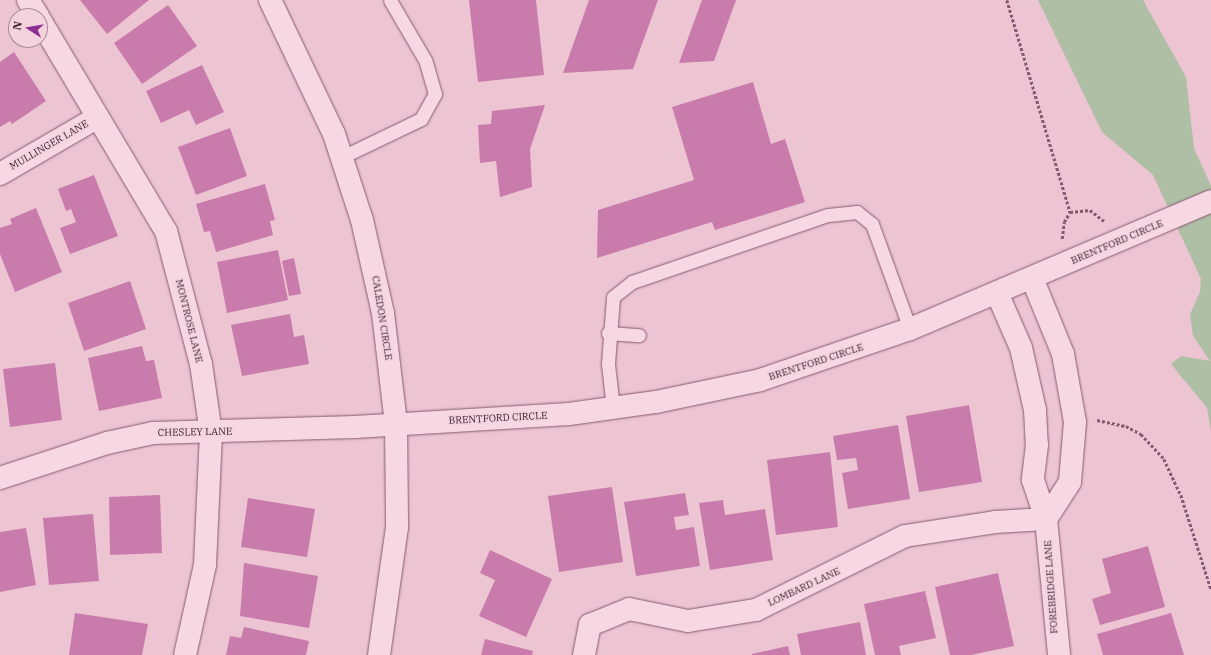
<!DOCTYPE html>
<html>
<head>
<meta charset="utf-8">
<style>
	body { margin:0 }
	#map { position:relative; width:1211px; height:655px; overflow:hidden; background:#ecc4d2; font-family:"IBM Plex Serif",serif }
	div>[style] { position:absolute }
	.water>* { inset:0; background:#afbfa6 }
	.building>* { inset:0; background:#c97cac }
	.path>* { height:2.5px; margin-top:-1.25px; transform-origin:0; background:repeating-linear-gradient(90deg,#865b71 0 3px,transparent 0 5px) }
	.roads { filter:drop-shadow(0 0 1px #865b71) drop-shadow(0 0 1px #865b71) }
	.lane>* { height:13px; margin:-6.5px; padding:0 6.5px; transform-origin:6.5px; border-radius:6.5px; background:#f7d7e2 }
	.street>* { height:22px; margin:-11px; padding:0 11px; transform-origin:11px; border-radius:11px; background:#f7d7e2 }
	.secondary>* { height:22px; margin:-11px; padding:0 11px; transform-origin:11px; border-radius:11px; background:#f7d7e2 }
	span { translate:-50% -50%; white-space:nowrap; text-align:center; line-height:1.15; -webkit-text-stroke:3.5px #f4d3de; paint-order:stroke }
	.street-label { font-size:10px; color:#371f2c }
	.north { position:absolute; left:8px; top:8px; width:40px; height:40px; box-sizing:border-box; background:#f4d3de; border:1px solid #a88b97; border-radius:50%; rotate:282deg; font-size:11px; font-weight:700; line-height:16px; text-align:center; color:#371f2c }
	.north::after { content:''; display:block; margin:auto; width:14px; height:18px; background:#8d2e92; clip-path:polygon(50% 0,100% 100%,50% 72%,0 100%) }
</style>
</head>
<body>
<div id="map">
	<div class="water">
		<i style="clip-path:polygon(1038px 0,1143px 0,1186px 77px,1194px 148px,1211px 186px,1211px 431px,1207px 408px,1171px 364px,1181px 356px,1210px 361px,1193px 336px,1190px 314px,1200px 292px,1201px 279px,1153px 175px,1102px 132px)"></i>
	</div>
	<div class="building">
		<i style="clip-path:polygon(80px 0,149px 0,107px 34px)"></i>
		<i style="clip-path:polygon(469px 0,536px 0,544px 75px,478px 82px)"></i>
		<i style="clip-path:polygon(589px 0,658px 0,633px 69px,563px 73px)"></i>
		<i style="clip-path:polygon(702px 0,736px 0,714px 61px,679px 63px)"></i>
		<i style="clip-path:polygon(168px 5px,197px 46px,142px 84px,114px 43px)"></i>
		<i style="clip-path:polygon(14px 52px,46px 101px,12px 124px,10px 121px,0 127px,0 62px)"></i>
		<i style="clip-path:polygon(202px 65px,224px 112px,196px 125px,189px 110px,161px 123px,146px 91px)"></i>
		<i style="clip-path:polygon(753px 82px,771px 144px,785px 139px,805px 202px,715px 230px,712px 222px,597px 258px,598px 210px,694px 180px,672px 107px)"></i>
		<i style="clip-path:polygon(545px 105px,530px 149px,532px 187px,500px 197px,496px 161px,480px 163px,478px 125px,491px 124px,492px 111px)"></i>
		<i style="clip-path:polygon(230px 128px,247px 176px,196px 195px,178px 147px)"></i>
		<i style="clip-path:polygon(94px 175px,118px 236px,70px 254px,60px 228px,76px 222px,71px 209px,66px 211px,58px 189px)"></i>
		<i style="clip-path:polygon(265px 184px,275px 220px,270px 221px,273px 235px,216px 252px,210px 231px,204px 232px,196px 204px)"></i>
		<i style="clip-path:polygon(36px 208px,62px 272px,15px 292px,0 254px,0 228px,12px 224px,10px 219px)"></i>
		<i style="clip-path:polygon(278px 250px,288px 300px,227px 313px,217px 262px)"></i>
		<i style="clip-path:polygon(294px 258px,301px 294px,289px 296px,282px 261px)"></i>
		<i style="clip-path:polygon(130px 281px,146px 329px,84px 351px,68px 303px)"></i>
		<i style="clip-path:polygon(290px 314px,294px 337px,304px 335px,309px 364px,242px 376px,231px 325px)"></i>
		<i style="clip-path:polygon(142px 346px,146px 361px,154px 360px,162px 398px,99px 411px,88px 358px)"></i>
		<i style="clip-path:polygon(55px 363px,62px 420px,10px 427px,3px 369px)"></i>
		<i style="clip-path:polygon(969px 405px,982px 482px,919px 492px,906px 416px)"></i>
		<i style="clip-path:polygon(898px 425px,910px 499px,848px 509px,842px 473px,858px 470px,856px 458px,837px 460px,833px 436px)"></i>
		<i style="clip-path:polygon(830px 452px,838px 527px,776px 535px,767px 460px)"></i>
		<i style="clip-path:polygon(612px 487px,623px 562px,559px 572px,548px 496px)"></i>
		<i style="clip-path:polygon(685px 493px,689px 515px,674px 517px,676px 530px,694px 527px,700px 566px,636px 576px,624px 502px)"></i>
		<i style="clip-path:polygon(160px 495px,162px 553px,110px 555px,109px 497px)"></i>
		<i style="clip-path:polygon(248px 498px,315px 509px,307px 557px,241px 547px)"></i>
		<i style="clip-path:polygon(723px 500px,725px 515px,765px 509px,773px 560px,710px 570px,699px 503px)"></i>
		<i style="clip-path:polygon(93px 514px,99px 581px,49px 585px,43px 518px)"></i>
		<i style="clip-path:polygon(26px 528px,36px 585px,0 592px,0 532px)"></i>
		<i style="clip-path:polygon(1148px 546px,1165px 607px,1100px 625px,1092px 599px,1111px 593px,1102px 559px)"></i>
		<i style="clip-path:polygon(490px 550px,552px 579px,526px 637px,479px 616px,495px 580px,480px 573px)"></i>
		<i style="clip-path:polygon(244px 563px,318px 576px,309px 628px,240px 616px)"></i>
		<i style="clip-path:polygon(998px 573px,1014px 646px,971px 655px,950px 655px,935px 587px)"></i>
		<i style="clip-path:polygon(925px 591px,936px 638px,899px 646px,901px 655px,875px 655px,864px 604px)"></i>
		<i style="clip-path:polygon(75px 613px,148px 624px,142px 655px,69px 655px)"></i>
		<i style="clip-path:polygon(1171px 613px,1184px 655px,1103px 655px,1097px 634px)"></i>
		<i style="clip-path:polygon(860px 622px,866px 655px,801px 655px,797px 634px)"></i>
		<i style="clip-path:polygon(244px 627px,309px 641px,306px 655px,226px 655px,230px 636px,241px 638px)"></i>
		<i style="clip-path:polygon(485px 639px,533px 651px,532px 655px,481px 655px)"></i>
		<i style="clip-path:polygon(788px 646px,790px 655px,752px 655px,752px 654px)"></i>
	</div>
	<div class="path">
		<i style="left:1007px;top:0;width:221px;rotate:73.4deg"></i>
		<i style="left:1070px;top:212px;width:20px;rotate:-6deg"></i>
		<i style="left:1090px;top:210px;width:18px;rotate:38deg"></i>
		<i style="left:1062px;top:239px;width:17px;rotate:-83deg"></i>
		<i style="left:1064px;top:222px;width:12px;rotate:-59deg"></i>
		<i style="left:1097px;top:420px;width:30px;rotate:12deg"></i>
		<i style="left:1126px;top:426px;width:17px;rotate:28deg"></i>
		<i style="left:1141px;top:434px;width:34px;rotate:47deg"></i>
		<i style="left:1164px;top:459px;width:40px;rotate:65deg"></i>
		<i style="left:1181px;top:495px;width:99px;rotate:72.3deg"></i>
	</div>
	<div class="roads">
		<div class="lane">
			<i style="left:342px;top:157px;width:88px;rotate:-25.7deg"></i>
			<i style="left:421px;top:119px;width:29px;rotate:-61deg"></i>
			<i style="left:435px;top:94px;width:35px;rotate:-106deg"></i>
			<i style="left:425px;top:60px;width:69px;rotate:-120.3deg"></i>
			<i style="left:608px;top:333px;width:31px;rotate:4deg"></i>
			<i style="left:613px;top:408px;width:44px;rotate:-96.5deg"></i>
			<i style="left:608px;top:364px;width:67px;rotate:-85.7deg"></i>
			<i style="left:613px;top:297px;width:24px;rotate:-38deg"></i>
			<i style="left:632px;top:282px;width:207px;rotate:-18.9deg"></i>
			<i style="left:828px;top:215px;width:29px;rotate:-6deg"></i>
			<i style="left:857px;top:212px;width:19px;rotate:39deg"></i>
			<i style="left:872px;top:224px;width:112px;rotate:70.1deg"></i>
		</div>
		<div class="street">
			<i style="left:28px;top:0;width:19px;rotate:58deg"></i>
			<i style="left:40px;top:20px;width:246px;rotate:59.2deg"></i>
			<i style="left:166px;top:231px;width:138px;rotate:75.3deg"></i>
			<i style="left:201px;top:364px;width:70px;rotate:81.8deg"></i>
			<i style="left:211px;top:433px;width:132px;rotate:92.6deg"></i>
			<i style="left:205px;top:565px;width:92px;rotate:102.5deg"></i>
			<i style="left:0;top:174px;width:113px;rotate:-30.2deg"></i>
			<i style="left:1032px;top:278px;width:82px;rotate:67.8deg"></i>
			<i style="left:1063px;top:354px;width:69px;rotate:80deg"></i>
			<i style="left:1075px;top:422px;width:60px;rotate:94.8deg"></i>
			<i style="left:1070px;top:482px;width:44px;rotate:123deg"></i>
			<i style="left:997px;top:293px;width:60px;rotate:66.4deg"></i>
			<i style="left:1021px;top:348px;width:64px;rotate:77.3deg"></i>
			<i style="left:1035px;top:410px;width:35px;rotate:87deg"></i>
			<i style="left:1037px;top:445px;width:35px;rotate:97deg"></i>
			<i style="left:1033px;top:480px;width:41px;rotate:71.6deg"></i>
			<i style="left:1046px;top:519px;width:137px;rotate:84.5deg"></i>
			<i style="left:0;top:478px;width:113px;rotate:-18.1deg"></i>
			<i style="left:107px;top:443px;width:47px;rotate:-12.3deg"></i>
			<i style="left:153px;top:433px;width:202px;rotate:-1.7deg"></i>
			<i style="left:355px;top:427px;width:214px;rotate:-3.5deg"></i>
			<i style="left:569px;top:414px;width:88px;rotate:-7.9deg"></i>
			<i style="left:656px;top:402px;width:106px;rotate:-11.9deg"></i>
			<i style="left:760px;top:380px;width:158px;rotate:-18.8deg"></i>
			<i style="left:910px;top:329px;width:327px;rotate:-23deg"></i>
			<i style="left:584px;top:655px;width:31px;rotate:-79deg"></i>
			<i style="left:590px;top:625px;width:42px;rotate:-22.3deg"></i>
			<i style="left:629px;top:609px;width:60px;rotate:11.5deg"></i>
			<i style="left:688px;top:621px;width:69px;rotate:-9.2deg"></i>
			<i style="left:756px;top:610px;width:166px;rotate:-26.4deg"></i>
			<i style="left:905px;top:536px;width:91px;rotate:-8.8deg"></i>
			<i style="left:995px;top:522px;width:51px;rotate:-3.4deg"></i>
		</div>
		<div class="secondary">
			<i style="left:270px;top:0;width:148px;rotate:64.5deg"></i>
			<i style="left:334px;top:134px;width:90px;rotate:72deg"></i>
			<i style="left:362px;top:220px;width:95px;rotate:77.3deg"></i>
			<i style="left:383px;top:313px;width:111px;rotate:83.3deg"></i>
			<i style="left:396px;top:423px;width:104px;rotate:89.4deg"></i>
			<i style="left:397px;top:527px;width:129px;rotate:98deg"></i>
		</div>
	</div>
	<div class="street-label">
		<span style="left:49px;top:145px;rotate:-30deg">MULLINGER LANE</span>
		<span style="left:1117px;top:242px;rotate:-23deg">BRENTFORD CIRCLE</span>
		<span style="left:382px;top:318px;rotate:81deg">CALEDON CIRCLE</span>
		<span style="left:189px;top:321px;rotate:76deg">MONTROSE LANE</span>
		<span style="left:816px;top:362px;rotate:-18deg">BRENTFORD CIRCLE</span>
		<span style="left:498px;top:418px;rotate:-3deg">BRENTFORD CIRCLE</span>
		<span style="left:195px;top:432px;rotate:-1deg">CHESLEY LANE</span>
		<span style="left:804px;top:587px;rotate:-25deg">LOMBARD LANE</span>
		<span style="left:1051px;top:587px;rotate:-94deg">FOREBRIDGE LANE</span>
	</div>
	<div class="north">N</div>
</div>
</body>
</html>
